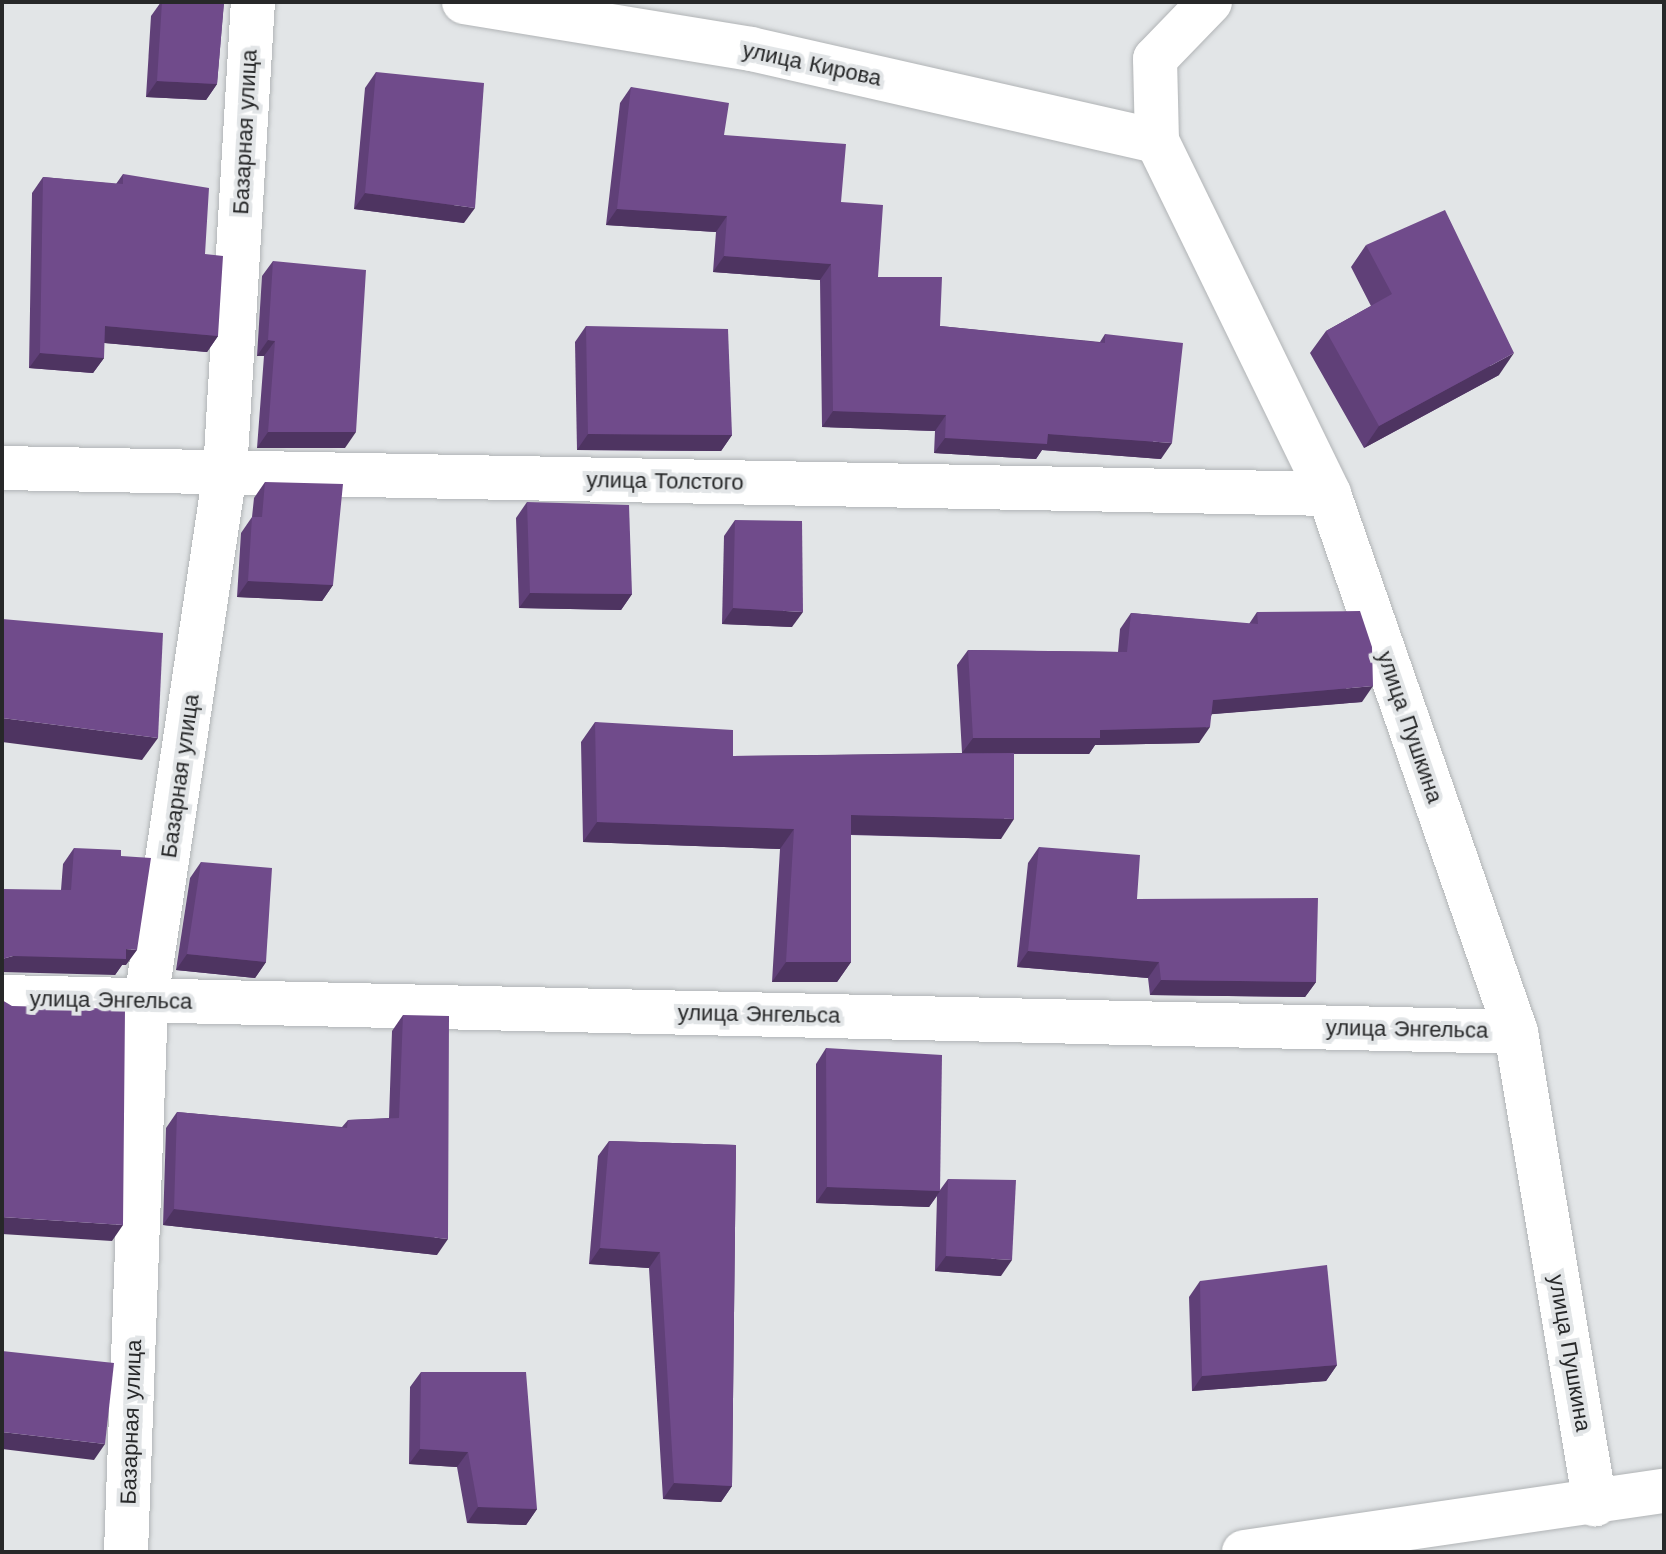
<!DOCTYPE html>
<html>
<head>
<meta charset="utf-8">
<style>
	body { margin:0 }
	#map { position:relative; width:1666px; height:1554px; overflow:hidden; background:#e2e5e7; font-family:"Work Sans",sans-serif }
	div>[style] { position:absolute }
	.roads { filter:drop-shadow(0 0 2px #b1b4b6) drop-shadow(0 0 2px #b1b4b6) }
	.minor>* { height:44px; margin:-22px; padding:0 22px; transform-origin:22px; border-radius:22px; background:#fff }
	.wall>* { inset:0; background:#604078 }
	.shaded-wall>* { inset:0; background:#4e3461 }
	.building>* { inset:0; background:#704b8b }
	span { translate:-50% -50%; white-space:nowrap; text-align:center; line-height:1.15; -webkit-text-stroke:8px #e2e5e7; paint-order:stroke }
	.street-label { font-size:22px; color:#272829 }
	.frame { position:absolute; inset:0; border:4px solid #272829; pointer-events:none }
</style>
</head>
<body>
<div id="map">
	<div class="roads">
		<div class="minor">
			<i style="left:464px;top:2px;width:291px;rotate:9.3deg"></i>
			<i style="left:751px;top:49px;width:416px;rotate:12.8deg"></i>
			<i style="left:1210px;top:2px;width:79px;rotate:134deg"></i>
			<i style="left:1155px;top:59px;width:82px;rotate:88.6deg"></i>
			<i style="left:1157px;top:141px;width:393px;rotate:64deg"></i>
			<i style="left:1329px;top:494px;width:570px;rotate:70.83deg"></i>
			<i style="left:1516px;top:1032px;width:479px;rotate:80.5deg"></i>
			<i style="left:2px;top:468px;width:1327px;rotate:1.12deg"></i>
			<i style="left:2px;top:997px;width:1514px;rotate:1.32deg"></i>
			<i style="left:126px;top:1552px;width:552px;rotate:-87.92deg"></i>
			<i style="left:146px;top:1000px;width:534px;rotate:-81.49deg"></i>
			<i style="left:225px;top:472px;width:471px;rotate:-86.6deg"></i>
			<i style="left:1244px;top:1552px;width:424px;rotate:-8.3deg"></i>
		</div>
	</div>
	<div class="wall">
		<i style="clip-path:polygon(161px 2px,224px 2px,217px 84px,206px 100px,146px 97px,151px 16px)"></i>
		<i style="clip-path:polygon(376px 72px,464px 223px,354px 209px,365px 88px)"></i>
		<i style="clip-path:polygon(631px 87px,724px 135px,841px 202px,878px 277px,940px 326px,1100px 342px,1105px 334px,1161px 459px,1042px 450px,1036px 459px,934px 453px,935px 431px,822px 427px,820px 280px,713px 272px,716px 232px,606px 225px,620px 103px)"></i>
		<i style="clip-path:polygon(123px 174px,205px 254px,218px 336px,207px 352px,104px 343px,104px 358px,93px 373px,29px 368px,32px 193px,43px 177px,116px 184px)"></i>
		<i style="clip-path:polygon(1366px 245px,1499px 375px,1364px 448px,1310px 353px,1326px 331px,1371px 306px,1351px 267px)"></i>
		<i style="clip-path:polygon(273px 261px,345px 448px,257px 448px,264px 356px,257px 356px,262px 276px)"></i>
		<i style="clip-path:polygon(586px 326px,732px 435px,721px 451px,577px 450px,575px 342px)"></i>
		<i style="clip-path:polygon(265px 482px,333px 585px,322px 601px,237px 597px,241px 533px,252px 517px,254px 498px)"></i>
		<i style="clip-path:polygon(527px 502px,632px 594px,621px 610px,519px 608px,516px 518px)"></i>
		<i style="clip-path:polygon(735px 520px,792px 627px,722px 624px,724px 536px)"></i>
		<i style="clip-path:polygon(1257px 612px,1362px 702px,1212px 714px,1199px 743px,1095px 745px,1089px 754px,1014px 754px,1001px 839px,851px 835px,851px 962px,837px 982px,772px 982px,780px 849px,583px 842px,581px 742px,595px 722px,733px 756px,962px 753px,957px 665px,968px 650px,1118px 652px,1120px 629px,1131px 613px,1249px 624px)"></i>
		<i style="clip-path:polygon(1039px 847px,1137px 899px,1316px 982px,1305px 997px,1150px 995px,1148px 978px,1017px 967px,1028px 863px)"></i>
		<i style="clip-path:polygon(74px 848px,126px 965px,122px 965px,115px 975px,61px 890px,63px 864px)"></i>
		<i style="clip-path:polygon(201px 862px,266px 962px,255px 978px,176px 970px,190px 878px)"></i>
		<i style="clip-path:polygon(403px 1015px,437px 1255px,163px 1225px,166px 1128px,177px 1112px,342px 1127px,348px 1120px,389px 1118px,392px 1031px)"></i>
		<i style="clip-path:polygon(826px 1048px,940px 1190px,948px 1179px,1001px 1276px,935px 1271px,937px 1196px,929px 1207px,816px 1203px,816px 1064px)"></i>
		<i style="clip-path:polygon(609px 1141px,736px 1145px,732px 1486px,721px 1502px,663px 1499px,649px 1268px,589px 1264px,598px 1156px)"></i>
		<i style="clip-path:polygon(1200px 1281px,1337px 1365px,1326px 1381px,1192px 1391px,1189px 1297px)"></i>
		<i style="clip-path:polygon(421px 1372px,537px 1509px,526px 1525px,467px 1523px,457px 1467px,409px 1464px,410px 1387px)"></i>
	</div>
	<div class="shaded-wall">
		<i style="clip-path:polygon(157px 81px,217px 84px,206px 100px,146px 97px)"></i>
		<i style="clip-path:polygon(365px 193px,475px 208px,464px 223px,354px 209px)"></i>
		<i style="clip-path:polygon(617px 209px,727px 216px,716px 232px,606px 225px)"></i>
		<i style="clip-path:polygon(724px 256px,831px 264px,820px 280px,713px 272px)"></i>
		<i style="clip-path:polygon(105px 326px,218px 336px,207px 352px,94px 342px)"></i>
		<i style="clip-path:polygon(268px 340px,275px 341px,264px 356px,257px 356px)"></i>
		<i style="clip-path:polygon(40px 353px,104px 358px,93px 373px,29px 368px)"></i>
		<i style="clip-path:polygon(1514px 353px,1499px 375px,1364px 448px,1379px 426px)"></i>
		<i style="clip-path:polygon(833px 411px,946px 415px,935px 431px,822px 427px)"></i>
		<i style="clip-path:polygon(268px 432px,356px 432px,345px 448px,257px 448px)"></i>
		<i style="clip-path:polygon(588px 434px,732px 435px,721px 451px,577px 450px)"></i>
		<i style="clip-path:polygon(1048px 434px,1172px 443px,1161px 459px,1042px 450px,1036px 459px,934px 453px,945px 438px)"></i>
		<i style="clip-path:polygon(248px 581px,333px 585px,322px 601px,237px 597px)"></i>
		<i style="clip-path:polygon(530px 593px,632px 594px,621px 610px,519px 608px)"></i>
		<i style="clip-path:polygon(733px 608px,803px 612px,792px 627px,722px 624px)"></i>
		<i style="clip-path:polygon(1373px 686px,1362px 702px,1202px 715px,1213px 700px)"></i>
		<i style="clip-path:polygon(2px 718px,158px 738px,142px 760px,2px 742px)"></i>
		<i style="clip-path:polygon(1210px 727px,1199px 743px,1095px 745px,1089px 754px,962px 753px,973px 738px,1100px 730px)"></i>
		<i style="clip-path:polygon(851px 815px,1014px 819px,1001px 839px,837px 834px)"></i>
		<i style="clip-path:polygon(597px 822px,794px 829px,780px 849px,583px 842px)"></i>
		<i style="clip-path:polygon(126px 949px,137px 950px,126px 965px,122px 965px,115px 975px,2px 972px,2px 959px,13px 956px)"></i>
		<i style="clip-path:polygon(1028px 951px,1159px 962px,1148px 978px,1017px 967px)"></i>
		<i style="clip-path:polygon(187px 954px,266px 962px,255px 978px,176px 970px)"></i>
		<i style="clip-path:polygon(786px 962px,851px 962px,837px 982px,772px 982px)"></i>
		<i style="clip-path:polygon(1161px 980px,1316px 982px,1305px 997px,1150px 995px)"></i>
		<i style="clip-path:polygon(827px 1187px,940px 1191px,929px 1207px,816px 1203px)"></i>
		<i style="clip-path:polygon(174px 1209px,448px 1239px,437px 1255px,163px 1225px)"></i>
		<i style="clip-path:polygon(2px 1217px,123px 1225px,112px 1241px,2px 1234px)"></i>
		<i style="clip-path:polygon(600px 1248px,660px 1252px,649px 1268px,589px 1264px)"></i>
		<i style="clip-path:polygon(946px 1256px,1012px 1260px,1001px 1276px,935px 1271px)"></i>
		<i style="clip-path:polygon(1337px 1365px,1326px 1381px,1192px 1391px,1202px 1376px)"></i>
		<i style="clip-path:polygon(2px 1432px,105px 1444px,94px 1460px,2px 1449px)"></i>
		<i style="clip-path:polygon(420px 1449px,468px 1452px,457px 1467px,409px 1464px)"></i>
		<i style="clip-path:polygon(674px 1483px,732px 1486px,721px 1502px,663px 1499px)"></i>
		<i style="clip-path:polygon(478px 1507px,537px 1509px,526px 1525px,467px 1523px)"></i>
	</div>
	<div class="building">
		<i style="clip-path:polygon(162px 2px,224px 2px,217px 84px,157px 81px)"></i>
		<i style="clip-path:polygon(376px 72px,484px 83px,475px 208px,365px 193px)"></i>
		<i style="clip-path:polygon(631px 87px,729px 103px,724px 135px,846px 144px,841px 202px,883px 205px,878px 277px,942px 277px,940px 326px,1105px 343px,1105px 334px,1183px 343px,1172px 443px,1048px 434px,1047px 444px,945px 438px,946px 415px,833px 411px,831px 264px,724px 256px,727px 216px,617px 209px)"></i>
		<i style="clip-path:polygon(123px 174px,209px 188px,205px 254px,223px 256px,218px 336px,105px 326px,104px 358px,40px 353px,43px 177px,123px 184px)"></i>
		<i style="clip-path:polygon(1445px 210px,1514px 353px,1379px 426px,1326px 331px,1392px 294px,1366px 245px)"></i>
		<i style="clip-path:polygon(273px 261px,366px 270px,356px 432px,268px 432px,275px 341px,268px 340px)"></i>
		<i style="clip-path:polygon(586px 326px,728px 329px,732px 435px,588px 434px)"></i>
		<i style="clip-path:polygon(265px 482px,343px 484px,333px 585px,248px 581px,252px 517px,262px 517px)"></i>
		<i style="clip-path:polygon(527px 502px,629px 505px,632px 594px,530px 593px)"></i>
		<i style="clip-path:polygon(735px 520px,802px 521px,803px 612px,733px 608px)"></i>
		<i style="clip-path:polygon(1360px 611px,1372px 647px,1373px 686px,1213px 700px,1210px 727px,1100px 730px,1100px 738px,973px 738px,968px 650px,1127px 652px,1131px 613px,1258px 624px,1257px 612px)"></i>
		<i style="clip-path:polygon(2px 619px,163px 633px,158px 738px,2px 718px)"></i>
		<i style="clip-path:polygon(595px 722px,733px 730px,733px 756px,1014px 753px,1014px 819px,851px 815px,851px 962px,786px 962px,794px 829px,597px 822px)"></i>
		<i style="clip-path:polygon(1039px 847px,1140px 855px,1137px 899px,1318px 898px,1316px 982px,1161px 980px,1159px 962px,1028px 951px)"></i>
		<i style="clip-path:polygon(74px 848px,121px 850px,121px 856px,151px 858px,137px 950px,126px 949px,126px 959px,13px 956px,2px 959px,2px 889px,71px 890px)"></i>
		<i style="clip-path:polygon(201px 862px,272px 868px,266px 962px,187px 954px)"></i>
		<i style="clip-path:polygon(2px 1000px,12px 1006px,125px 1009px,123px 1225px,2px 1217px)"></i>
		<i style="clip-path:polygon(403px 1015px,449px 1016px,448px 1239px,174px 1209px,177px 1112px,347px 1128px,348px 1120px,399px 1118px)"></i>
		<i style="clip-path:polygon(826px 1048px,942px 1055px,940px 1191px,827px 1187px)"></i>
		<i style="clip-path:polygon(609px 1141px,736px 1145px,732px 1486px,674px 1483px,660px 1252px,600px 1248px)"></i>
		<i style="clip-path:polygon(948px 1179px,1016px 1180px,1012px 1260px,946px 1256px)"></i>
		<i style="clip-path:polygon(1327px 1265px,1337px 1365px,1202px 1376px,1200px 1281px)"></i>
		<i style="clip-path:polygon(2px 1351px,114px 1363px,105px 1444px,2px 1432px)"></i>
		<i style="clip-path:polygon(421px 1372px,526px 1372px,537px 1509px,478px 1507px,468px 1452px,420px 1449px)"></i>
	</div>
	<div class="street-label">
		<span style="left:812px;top:64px;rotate:12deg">улица Кирова</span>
		<span style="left:245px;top:132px;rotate:-87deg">Базарная улица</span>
		<span style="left:665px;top:481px;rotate:1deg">улица Толстого</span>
		<span style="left:1410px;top:727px;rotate:71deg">улица Пушкина</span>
		<span style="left:180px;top:776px;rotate:-82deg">Базарная улица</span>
		<span style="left:111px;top:1000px;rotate:1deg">улица Энгельса</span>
		<span style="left:759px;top:1014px;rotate:1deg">улица Энгельса</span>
		<span style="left:1407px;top:1029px;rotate:1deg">улица Энгельса</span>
		<span style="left:1570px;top:1353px;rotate:80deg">улица Пушкина</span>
		<span style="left:131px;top:1422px;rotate:-88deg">Базарная улица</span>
	</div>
	<div class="frame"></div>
</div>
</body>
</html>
